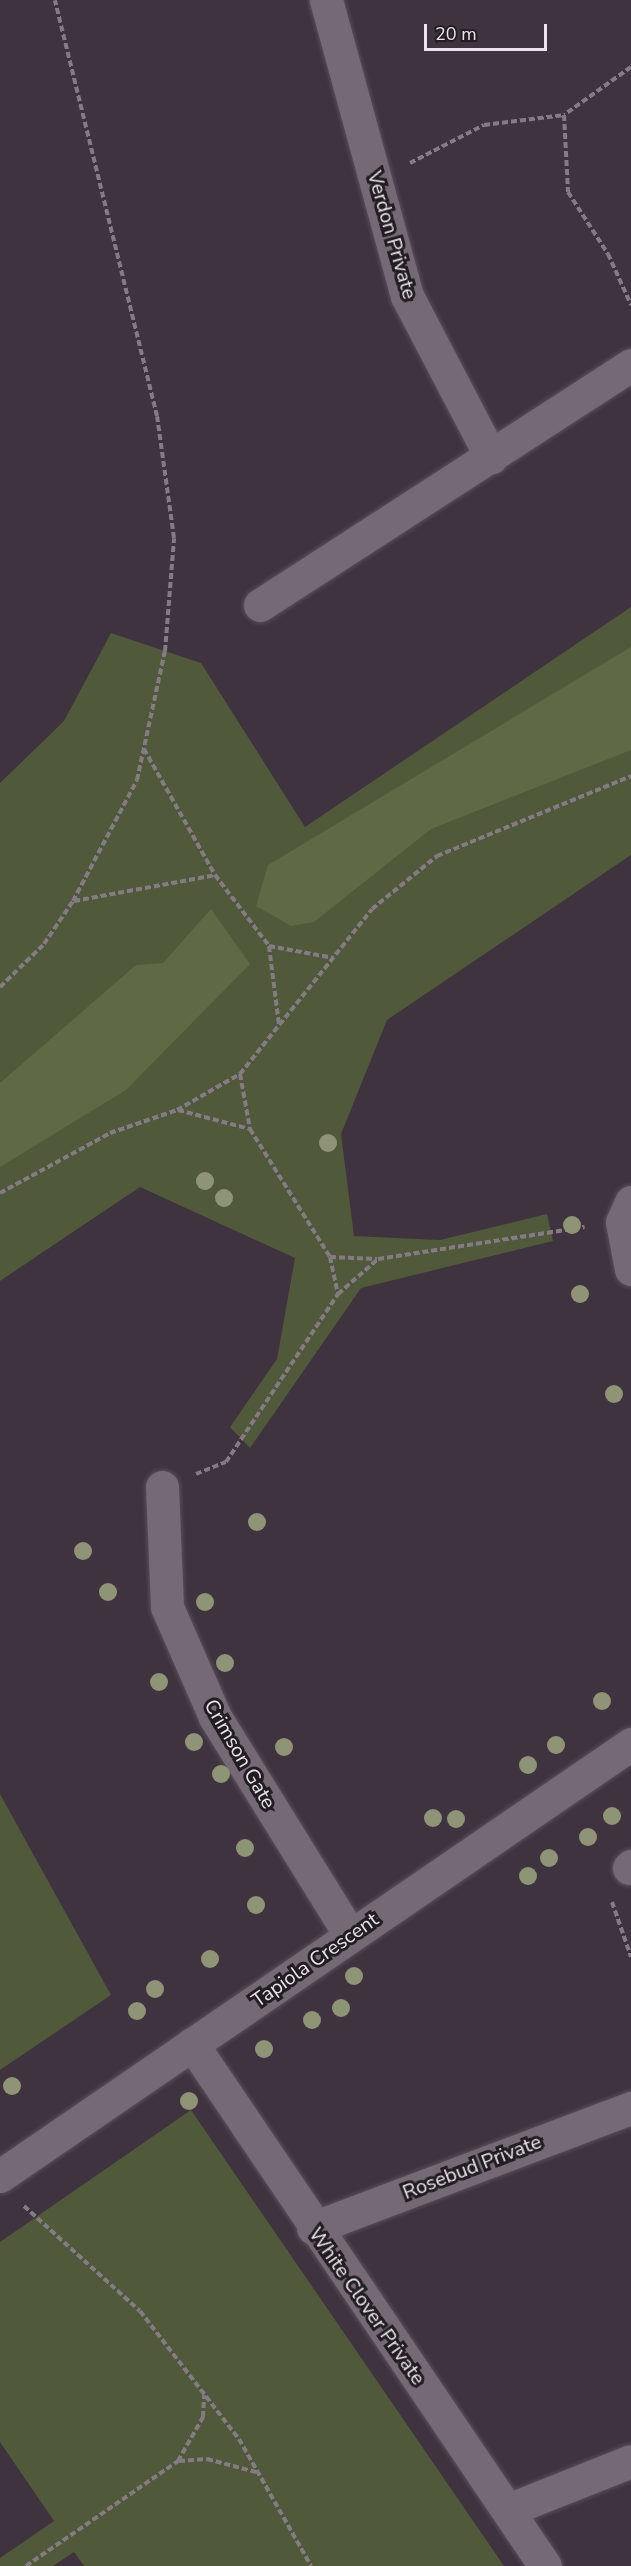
<!DOCTYPE html>
<html>
<head>
<meta charset="utf-8">
<style>
	body { margin:0 }
	#map { position:relative; width:631px; height:2566px; overflow:hidden; background:#3e333f; font-family:"Nunito Sans",sans-serif }
	div>[style] { position:absolute }
	.green>* { inset:0; background:#50593a }
	.forest>* { inset:0; background:#5f6945 }
	.path>* { height:4px; margin-top:-2px; transform-origin:0; background:repeating-linear-gradient(90deg,#847b85 0 6px,transparent 0 9px) }
	.roads { filter:drop-shadow(0 0 2px #584f59) drop-shadow(0 0 2px #584f59) }
	.minor>* { height:33px; margin:-16.5px; padding:0 16.5px; transform-origin:16.5px; border-radius:16.5px; background:#756976 }
	.tertiary>* { height:33px; margin:-16.5px; padding:0 16.5px; transform-origin:16.5px; border-radius:16.5px; background:#756976 }
	.trees>* { width:18px; height:18px; margin:-9px; border-radius:50%; background:#8f9477 }
	span { translate:-50% -50%; white-space:nowrap; text-align:center; line-height:1.15; -webkit-text-stroke:6px #221d22; paint-order:stroke }
	.street-label { font-size:20px; color:#eae3eb }
	.scale { position:absolute; left:424px; top:24px; width:123px; height:27px; box-sizing:border-box; border:3px solid #eae3eb; border-top:0; padding-left:8px; font-size:18px; line-height:21px; white-space:nowrap; color:#eae3eb; -webkit-text-stroke:4px #221d22; paint-order:stroke }
</style>
</head>
<body>
<div id="map">
	<div class="green">
		<i style="clip-path:polygon(631px 607px,631px 855px,387px 1020px,341px 1134px,354px 1236px,440px 1240px,547px 1214px,553px 1241px,361px 1288px,250px 1448px,230px 1427px,277px 1359px,295px 1258px,140px 1187px,0 1281px,0 783px,64px 721px,111px 633px,201px 663px,305px 827px)"></i>
		<i style="clip-path:polygon(0 1794px,111px 1995px,0 2070px)"></i>
		<i style="clip-path:polygon(191px 2110px,504px 2566px,84px 2566px,74px 2552px,53px 2566px,0 2566px,0 2558px,54px 2521px,0 2442px,0 2242px)"></i>
	</div>
	<div class="forest">
		<i style="clip-path:polygon(631px 647px,631px 750px,431px 829px,314px 922px,291px 926px,256px 906px,268px 865px)"></i>
		<i style="clip-path:polygon(211px 909px,250px 964px,126px 1090px,0 1167px,0 1083px,136px 965px,163px 963px)"></i>
	</div>
	<div class="path">
		<i style="left:631px;top:67px;width:82px;rotate:144.4deg"></i>
		<i style="left:564px;top:115px;width:77px;rotate:87deg"></i>
		<i style="left:568px;top:192px;width:74px;rotate:57.2deg"></i>
		<i style="left:608px;top:254px;width:56px;rotate:65.7deg"></i>
		<i style="left:410px;top:163px;width:83px;rotate:-27.2deg"></i>
		<i style="left:484px;top:125px;width:81px;rotate:-7.1deg"></i>
		<i style="left:144px;top:749px;width:145px;rotate:60.6deg"></i>
		<i style="left:215px;top:875px;width:89px;rotate:52.7deg"></i>
		<i style="left:269px;top:946px;width:66px;rotate:10.5deg"></i>
		<i style="left:74px;top:901px;width:143px;rotate:-10.4deg"></i>
		<i style="left:269px;top:946px;width:80px;rotate:82.8deg"></i>
		<i style="left:0;top:987px;width:62px;rotate:-44.3deg"></i>
		<i style="left:44px;top:944px;width:52px;rotate:-56deg"></i>
		<i style="left:73px;top:901px;width:137px;rotate:-62.1deg"></i>
		<i style="left:137px;top:780px;width:132px;rotate:-77.8deg"></i>
		<i style="left:165px;top:651px;width:113px;rotate:-85.4deg"></i>
		<i style="left:174px;top:538px;width:123px;rotate:-97.9deg"></i>
		<i style="left:157px;top:416px;width:428px;rotate:-103.8deg"></i>
		<i style="left:240px;top:1074px;width:56px;rotate:79.7deg"></i>
		<i style="left:250px;top:1129px;width:151px;rotate:58deg"></i>
		<i style="left:330px;top:1257px;width:38px;rotate:78deg"></i>
		<i style="left:178px;top:1110px;width:74px;rotate:14.8deg"></i>
		<i style="left:0;top:1193px;width:125px;rotate:-28.6deg"></i>
		<i style="left:110px;top:1133px;width:71px;rotate:-18.9deg"></i>
		<i style="left:177px;top:1110px;width:73px;rotate:-29.7deg"></i>
		<i style="left:240px;top:1074px;width:211px;rotate:-51.3deg"></i>
		<i style="left:372px;top:909px;width:84px;rotate:-39.2deg"></i>
		<i style="left:437px;top:856px;width:210px;rotate:-22.4deg"></i>
		<i style="left:330px;top:1257px;width:47px;rotate:2.4deg"></i>
		<i style="left:196px;top:1474px;width:32px;rotate:-22deg"></i>
		<i style="left:226px;top:1462px;width:202px;rotate:-56.3deg"></i>
		<i style="left:338px;top:1294px;width:53px;rotate:-41.2deg"></i>
		<i style="left:378px;top:1259px;width:209px;rotate:-8.8deg"></i>
		<i style="left:612px;top:1902px;width:58px;rotate:70.9deg"></i>
		<i style="left:24px;top:2206px;width:156px;rotate:42.2deg"></i>
		<i style="left:140px;top:2311px;width:162px;rotate:52.3deg"></i>
		<i style="left:239px;top:2439px;width:146px;rotate:60.4deg"></i>
		<i style="left:179px;top:2461px;width:28px;rotate:-4deg"></i>
		<i style="left:207px;top:2459px;width:51px;rotate:14.9deg"></i>
		<i style="left:26px;top:2566px;width:185px;rotate:-34.6deg"></i>
		<i style="left:178px;top:2461px;width:51px;rotate:-60.4deg"></i>
		<i style="left:203px;top:2417px;width:22px;rotate:-87deg"></i>
	</div>
	<div class="roads">
		<div class="minor">
			<i style="left:326px;top:0;width:307px;rotate:74.7deg"></i>
			<i style="left:407px;top:296px;width:182px;rotate:62.4deg"></i>
			<i style="left:260px;top:605px;width:442px;rotate:-32.9deg"></i>
			<i style="left:631px;top:1202px;width:22px;rotate:114deg"></i>
			<i style="left:622px;top:1222px;width:48px;rotate:79.2deg"></i>
			<i style="left:162px;top:1487px;width:120px;rotate:87.6deg"></i>
			<i style="left:167px;top:1607px;width:120px;rotate:66.4deg"></i>
			<i style="left:215px;top:1717px;width:256px;rotate:58.2deg"></i>
			<i style="left:629px;top:1868px;width:3px;rotate:-45deg"></i>
			<i style="left:192px;top:2044px;width:630px;rotate:55.93deg"></i>
			<i style="left:313px;top:2228px;width:340px;rotate:-20.7deg"></i>
			<i style="left:508px;top:2510px;width:132px;rotate:-21.7deg"></i>
		</div>
		<div class="tertiary">
			<i style="left:0;top:2176px;width:765px;rotate:-34.4deg"></i>
		</div>
	</div>
	<div class="trees">
		<i style="left:328px;top:1143px"></i>
		<i style="left:205px;top:1181px"></i>
		<i style="left:224px;top:1198px"></i>
		<i style="left:572px;top:1225px"></i>
		<i style="left:580px;top:1294px"></i>
		<i style="left:614px;top:1394px"></i>
		<i style="left:257px;top:1522px"></i>
		<i style="left:83px;top:1551px"></i>
		<i style="left:108px;top:1592px"></i>
		<i style="left:205px;top:1602px"></i>
		<i style="left:225px;top:1663px"></i>
		<i style="left:159px;top:1682px"></i>
		<i style="left:602px;top:1701px"></i>
		<i style="left:194px;top:1742px"></i>
		<i style="left:556px;top:1745px"></i>
		<i style="left:284px;top:1747px"></i>
		<i style="left:528px;top:1765px"></i>
		<i style="left:221px;top:1774px"></i>
		<i style="left:612px;top:1816px"></i>
		<i style="left:433px;top:1818px"></i>
		<i style="left:456px;top:1819px"></i>
		<i style="left:588px;top:1837px"></i>
		<i style="left:245px;top:1848px"></i>
		<i style="left:549px;top:1858px"></i>
		<i style="left:528px;top:1876px"></i>
		<i style="left:256px;top:1905px"></i>
		<i style="left:210px;top:1959px"></i>
		<i style="left:354px;top:1976px"></i>
		<i style="left:155px;top:1989px"></i>
		<i style="left:341px;top:2008px"></i>
		<i style="left:137px;top:2011px"></i>
		<i style="left:312px;top:2020px"></i>
		<i style="left:264px;top:2049px"></i>
		<i style="left:12px;top:2086px"></i>
		<i style="left:189px;top:2101px"></i>
	</div>
	<div class="street-label">
		<span style="left:392px;top:235px;rotate:74deg">Verdon Private</span>
		<span style="left:240px;top:1754px;rotate:60deg">Crimson Gate</span>
		<span style="left:315px;top:1960px;rotate:-35deg">Tapiola Crescent</span>
		<span style="left:472px;top:2167px;rotate:-21deg">Rosebud Private</span>
		<span style="left:367px;top:2306px;rotate:55deg">White Clover Private</span>
	</div>
	<div class="scale">20 m</div>
</div>
</body>
</html>
